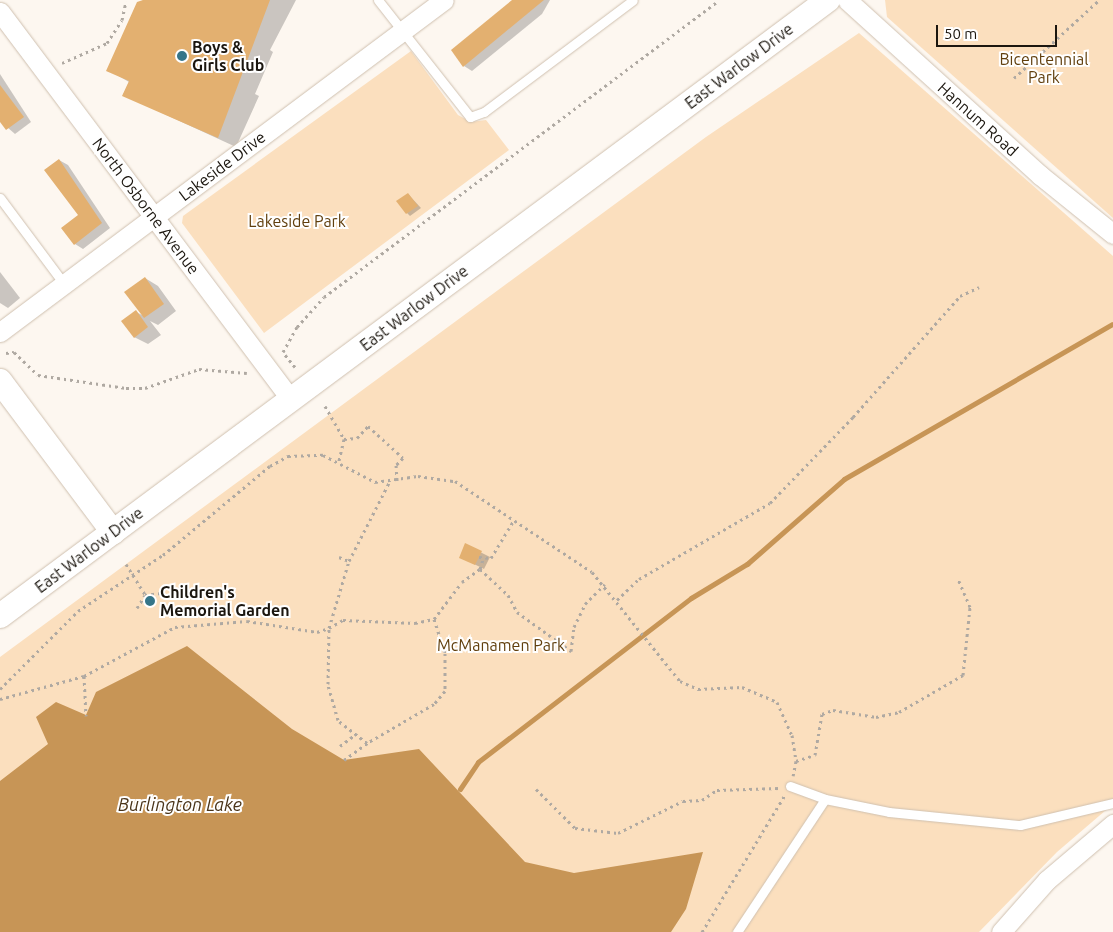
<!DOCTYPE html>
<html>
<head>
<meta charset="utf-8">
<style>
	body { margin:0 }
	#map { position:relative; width:1113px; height:932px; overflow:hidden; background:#fdf7f0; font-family:Ubuntu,sans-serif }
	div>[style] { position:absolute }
	.green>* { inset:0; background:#fbdfbe }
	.water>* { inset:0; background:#c79556 }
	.shadow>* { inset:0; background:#0003 }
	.stream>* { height:5px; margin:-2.5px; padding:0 2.5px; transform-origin:2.5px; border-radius:2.5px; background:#c79556 }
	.building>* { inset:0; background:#e3b070 }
	.path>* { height:3px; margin-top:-1.5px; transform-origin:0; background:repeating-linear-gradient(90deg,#afa9a2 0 2.5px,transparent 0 6.5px) }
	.roads { filter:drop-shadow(0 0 1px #cfc0af) drop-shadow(0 0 1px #cfc0af) }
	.service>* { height:9px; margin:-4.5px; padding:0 4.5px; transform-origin:4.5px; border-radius:4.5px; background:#fff }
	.minor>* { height:19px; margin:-9.5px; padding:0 9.5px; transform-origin:9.5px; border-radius:9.5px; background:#fff }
	.tertiary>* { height:24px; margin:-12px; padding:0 12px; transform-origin:12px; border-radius:12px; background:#fff }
	.dots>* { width:14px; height:14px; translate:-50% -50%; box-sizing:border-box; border:2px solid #fff; border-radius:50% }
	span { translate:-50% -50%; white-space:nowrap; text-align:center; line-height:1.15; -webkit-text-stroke:4px #fff; paint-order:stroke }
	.poi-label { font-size:16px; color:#1b160f; font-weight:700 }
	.left { translate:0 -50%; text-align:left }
	.park-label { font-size:16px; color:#613f0d }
	.street-label { font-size:16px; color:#1b160f }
	.water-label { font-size:18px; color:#4a3419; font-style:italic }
	.scale { position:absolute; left:936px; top:25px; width:121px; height:22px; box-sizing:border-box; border:2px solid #1b160f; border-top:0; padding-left:6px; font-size:15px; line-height:18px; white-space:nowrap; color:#1b160f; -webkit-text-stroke:4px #fff; paint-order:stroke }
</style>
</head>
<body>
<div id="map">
	<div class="green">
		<i style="clip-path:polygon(885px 0,1113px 0,1113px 218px,887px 17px)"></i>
		<i style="clip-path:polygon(859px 33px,1113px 256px,1113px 804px,1057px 852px,979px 932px,0 932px,0 657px,706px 137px)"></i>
		<i style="clip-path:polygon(411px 51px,458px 115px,471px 122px,486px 120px,509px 150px,264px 333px,182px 223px,183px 216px)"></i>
	</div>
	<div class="water">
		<i style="clip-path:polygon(187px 646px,292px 729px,344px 760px,419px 749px,525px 862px,574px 873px,703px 852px,686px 909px,671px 932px,0 932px,0 781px,48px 744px,36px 717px,56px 702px,86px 715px,96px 692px)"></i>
	</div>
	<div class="shadow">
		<i style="clip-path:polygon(143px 0,296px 0,270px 50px,273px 52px,255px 94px,259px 96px,236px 147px,123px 95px,129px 82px,108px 70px)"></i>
		<i style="clip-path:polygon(513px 0,550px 0,542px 14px,472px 71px,464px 66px)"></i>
		<i style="clip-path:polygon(0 74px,31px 122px,15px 134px,0 121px)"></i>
		<i style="clip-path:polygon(59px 160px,68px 165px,110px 228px,83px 249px,75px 244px,80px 215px)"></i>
		<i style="clip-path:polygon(408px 194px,421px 208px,410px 216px,407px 213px)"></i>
		<i style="clip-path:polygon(0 272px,20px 298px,8px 308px,0 303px)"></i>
		<i style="clip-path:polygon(145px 278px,158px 286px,176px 311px,158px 325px,150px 321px,161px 335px,148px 344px,134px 337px,136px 312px,144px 316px)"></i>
		<i style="clip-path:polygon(466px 545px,490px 557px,484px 569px,460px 557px)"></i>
	</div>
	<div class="stream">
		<i style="left:460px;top:789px;width:32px;rotate:-56deg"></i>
		<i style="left:478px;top:762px;width:269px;rotate:-37.6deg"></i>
		<i style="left:691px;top:598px;width:66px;rotate:-31.3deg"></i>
		<i style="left:747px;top:564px;width:129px;rotate:-41.2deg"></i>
		<i style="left:844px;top:479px;width:310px;rotate:-30deg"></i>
	</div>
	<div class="building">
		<i style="clip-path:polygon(143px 0,270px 0,218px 138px,122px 96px,129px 81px,106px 71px,137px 2px)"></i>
		<i style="clip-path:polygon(512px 0,544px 0,463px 67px,451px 50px)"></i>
		<i style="clip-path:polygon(0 85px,24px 117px,6px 130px,0 122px)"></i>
		<i style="clip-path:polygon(59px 159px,102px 223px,74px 245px,61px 228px,78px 215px,44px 170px)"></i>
		<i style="clip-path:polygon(408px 193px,418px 206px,406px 214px,396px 201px)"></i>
		<i style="clip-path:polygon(145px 277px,164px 304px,144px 318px,124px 292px)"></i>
		<i style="clip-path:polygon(136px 310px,148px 327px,134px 338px,121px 321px)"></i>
		<i style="clip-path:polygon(465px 543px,482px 551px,475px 565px,459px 558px)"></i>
	</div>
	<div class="path">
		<i style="left:62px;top:63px;width:49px;rotate:-24deg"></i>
		<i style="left:107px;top:43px;width:27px;rotate:-57deg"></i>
		<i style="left:122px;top:20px;width:19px;rotate:-78deg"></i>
		<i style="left:1014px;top:78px;width:115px;rotate:-42.5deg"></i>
		<i style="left:6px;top:353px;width:8px;rotate:-7deg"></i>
		<i style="left:14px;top:352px;width:33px;rotate:44deg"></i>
		<i style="left:38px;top:375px;width:89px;rotate:8.4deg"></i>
		<i style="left:126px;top:388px;width:19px"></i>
		<i style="left:145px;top:388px;width:57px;rotate:-19.4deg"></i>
		<i style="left:199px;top:369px;width:48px;rotate:4.8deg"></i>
		<i style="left:295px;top:367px;width:19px;rotate:-129deg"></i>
		<i style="left:283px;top:352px;width:29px;rotate:-61deg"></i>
		<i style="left:297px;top:327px;width:40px;rotate:-48deg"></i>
		<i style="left:324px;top:297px;width:494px;rotate:-36.9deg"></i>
		<i style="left:325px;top:406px;width:38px;rotate:60deg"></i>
		<i style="left:344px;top:439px;width:23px;rotate:103deg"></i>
		<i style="left:344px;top:439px;width:13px;rotate:-4deg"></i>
		<i style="left:357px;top:438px;width:16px;rotate:-47deg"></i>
		<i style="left:368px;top:426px;width:47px;rotate:42.4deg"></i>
		<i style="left:403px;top:458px;width:10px;rotate:135deg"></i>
		<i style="left:396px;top:465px;width:16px;rotate:86deg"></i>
		<i style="left:339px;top:557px;width:11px;rotate:22deg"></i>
		<i style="left:349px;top:561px;width:88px;rotate:-62.9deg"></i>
		<i style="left:479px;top:557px;width:12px;rotate:5deg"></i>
		<i style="left:491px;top:558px;width:44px;rotate:-58.8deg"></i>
		<i style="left:126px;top:564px;width:47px;rotate:58deg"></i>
		<i style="left:480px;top:569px;width:38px;rotate:43deg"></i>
		<i style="left:508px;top:595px;width:19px;rotate:62deg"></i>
		<i style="left:517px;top:612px;width:67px;rotate:35.8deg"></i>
		<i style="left:571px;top:651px;width:24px;rotate:-83deg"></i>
		<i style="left:574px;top:627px;width:25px;rotate:-64deg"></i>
		<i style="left:585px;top:604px;width:28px;rotate:-45deg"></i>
		<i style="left:617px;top:600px;width:30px;rotate:-44deg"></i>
		<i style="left:639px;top:579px;width:151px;rotate:-30.1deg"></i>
		<i style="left:770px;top:503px;width:120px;rotate:-46deg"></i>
		<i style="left:853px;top:417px;width:162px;rotate:-48.5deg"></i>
		<i style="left:960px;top:296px;width:21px;rotate:-25deg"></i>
		<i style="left:137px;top:608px;width:15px;rotate:-58deg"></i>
		<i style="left:145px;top:595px;width:16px;rotate:-7deg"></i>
		<i style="left:434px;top:619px;width:36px;rotate:72deg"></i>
		<i style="left:445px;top:653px;width:38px;rotate:90deg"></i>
		<i style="left:445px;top:691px;width:17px;rotate:130deg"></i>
		<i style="left:434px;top:704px;width:78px;rotate:149.8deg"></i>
		<i style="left:367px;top:743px;width:37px;rotate:-142deg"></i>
		<i style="left:338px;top:720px;width:37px;rotate:-106deg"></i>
		<i style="left:328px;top:684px;width:56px;rotate:-89deg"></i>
		<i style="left:329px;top:628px;width:16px;rotate:-30deg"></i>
		<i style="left:343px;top:620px;width:72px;rotate:2.4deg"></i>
		<i style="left:415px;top:623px;width:19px;rotate:-12deg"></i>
		<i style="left:434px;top:619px;width:46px;rotate:-52.9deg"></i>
		<i style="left:462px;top:582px;width:22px;rotate:-36deg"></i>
		<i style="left:480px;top:569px;width:10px;rotate:-73deg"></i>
		<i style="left:84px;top:676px;width:40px;rotate:87.1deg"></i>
		<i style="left:0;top:689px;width:110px;rotate:-45deg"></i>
		<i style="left:78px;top:611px;width:102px;rotate:-33.4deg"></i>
		<i style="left:163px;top:555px;width:139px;rotate:-39.8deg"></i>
		<i style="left:270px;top:466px;width:21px;rotate:-29deg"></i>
		<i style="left:288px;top:456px;width:35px;rotate:-2deg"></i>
		<i style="left:323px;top:455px;width:59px;rotate:27.4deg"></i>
		<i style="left:375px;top:482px;width:43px;rotate:-7.9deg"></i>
		<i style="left:418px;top:476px;width:37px;rotate:8deg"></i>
		<i style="left:455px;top:481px;width:164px;rotate:33.6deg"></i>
		<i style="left:592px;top:572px;width:140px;rotate:51.1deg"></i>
		<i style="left:680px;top:681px;width:20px;rotate:24deg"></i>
		<i style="left:698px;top:689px;width:44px;rotate:-2.6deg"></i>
		<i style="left:742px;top:687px;width:38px;rotate:23deg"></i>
		<i style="left:777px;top:702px;width:36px;rotate:66deg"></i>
		<i style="left:792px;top:735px;width:26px;rotate:81deg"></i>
		<i style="left:796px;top:761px;width:15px;rotate:101deg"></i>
		<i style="left:0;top:699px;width:87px;rotate:-15.3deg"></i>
		<i style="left:84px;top:676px;width:103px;rotate:-28.3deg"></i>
		<i style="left:175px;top:627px;width:72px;rotate:-4.8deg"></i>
		<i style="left:247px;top:621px;width:71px;rotate:8.9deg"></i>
		<i style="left:317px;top:632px;width:13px;rotate:-18deg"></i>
		<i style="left:329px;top:628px;width:70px;rotate:-73.4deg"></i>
		<i style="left:340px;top:746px;width:20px;rotate:-37deg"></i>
		<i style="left:344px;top:760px;width:29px;rotate:-36deg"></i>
		<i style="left:796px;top:761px;width:20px;rotate:-18deg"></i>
		<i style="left:815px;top:755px;width:42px;rotate:-80.3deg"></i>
		<i style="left:822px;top:714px;width:12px;rotate:-20deg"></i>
		<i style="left:833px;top:710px;width:44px;rotate:9.2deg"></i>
		<i style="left:876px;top:717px;width:24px;rotate:-12deg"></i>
		<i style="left:899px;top:712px;width:74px;rotate:-30deg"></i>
		<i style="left:963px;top:675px;width:68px;rotate:-84.1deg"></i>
		<i style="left:970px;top:607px;width:30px;rotate:-113deg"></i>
		<i style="left:536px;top:789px;width:55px;rotate:45deg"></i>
		<i style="left:575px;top:828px;width:43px;rotate:6.6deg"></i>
		<i style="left:618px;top:833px;width:72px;rotate:-26.2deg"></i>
		<i style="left:683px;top:801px;width:19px;rotate:-3deg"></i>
		<i style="left:702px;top:800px;width:18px;rotate:-34deg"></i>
		<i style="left:717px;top:790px;width:63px;rotate:-1.8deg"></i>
		<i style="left:702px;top:932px;width:160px;rotate:-58.8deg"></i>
	</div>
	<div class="roads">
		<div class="service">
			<i style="left:378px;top:0;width:149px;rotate:51.8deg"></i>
			<i style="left:470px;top:117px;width:15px;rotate:-20deg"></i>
			<i style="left:484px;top:112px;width:186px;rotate:-36.9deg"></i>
			<i style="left:0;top:198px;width:107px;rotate:53.3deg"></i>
			<i style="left:790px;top:786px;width:37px;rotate:20deg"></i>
			<i style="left:825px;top:799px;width:65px;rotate:11.5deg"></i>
			<i style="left:889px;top:812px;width:132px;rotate:5.7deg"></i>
			<i style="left:1020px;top:825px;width:96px;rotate:-13.3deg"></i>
			<i style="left:737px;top:932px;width:159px;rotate:-56.5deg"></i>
		</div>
		<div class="minor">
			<i style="left:847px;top:0;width:261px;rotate:42.2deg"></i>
			<i style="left:1040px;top:175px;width:94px;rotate:38.9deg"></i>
			<i style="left:0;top:12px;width:485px;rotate:53.1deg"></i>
			<i style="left:0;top:332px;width:554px;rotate:-36.79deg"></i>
			<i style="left:1001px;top:932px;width:69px;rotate:-48.5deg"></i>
			<i style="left:1047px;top:880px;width:87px;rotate:-40.3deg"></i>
		</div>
		<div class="tertiary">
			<i style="left:0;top:381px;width:189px;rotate:53.2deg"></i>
			<i style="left:0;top:616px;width:1032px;rotate:-36.65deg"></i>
		</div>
	</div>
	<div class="dots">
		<i style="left:182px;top:56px;background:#357589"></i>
		<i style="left:150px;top:601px;background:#357589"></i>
	</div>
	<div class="poi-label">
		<span class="left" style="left:192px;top:56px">Boys &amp;<br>Girls Club</span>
		<span class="left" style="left:160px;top:601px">Children's<br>Memorial Garden</span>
	</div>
	<div class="park-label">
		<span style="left:1044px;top:68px">Bicentennial<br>Park</span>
		<span style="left:297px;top:221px">Lakeside Park</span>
		<span style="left:501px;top:645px">McManamen Park</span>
	</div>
	<div class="street-label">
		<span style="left:739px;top:66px;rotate:-37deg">East Warlow Drive</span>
		<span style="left:978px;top:119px;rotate:42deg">Hannum Road</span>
		<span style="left:222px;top:166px;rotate:-37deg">Lakeside Drive</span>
		<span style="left:146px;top:206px;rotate:53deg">North Osborne Avenue</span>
		<span style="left:414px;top:308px;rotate:-37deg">East Warlow Drive</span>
		<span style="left:89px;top:550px;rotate:-37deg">East Warlow Drive</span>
	</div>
	<div class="water-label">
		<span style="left:180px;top:804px">Burlington Lake</span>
	</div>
	<div class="scale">50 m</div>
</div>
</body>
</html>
